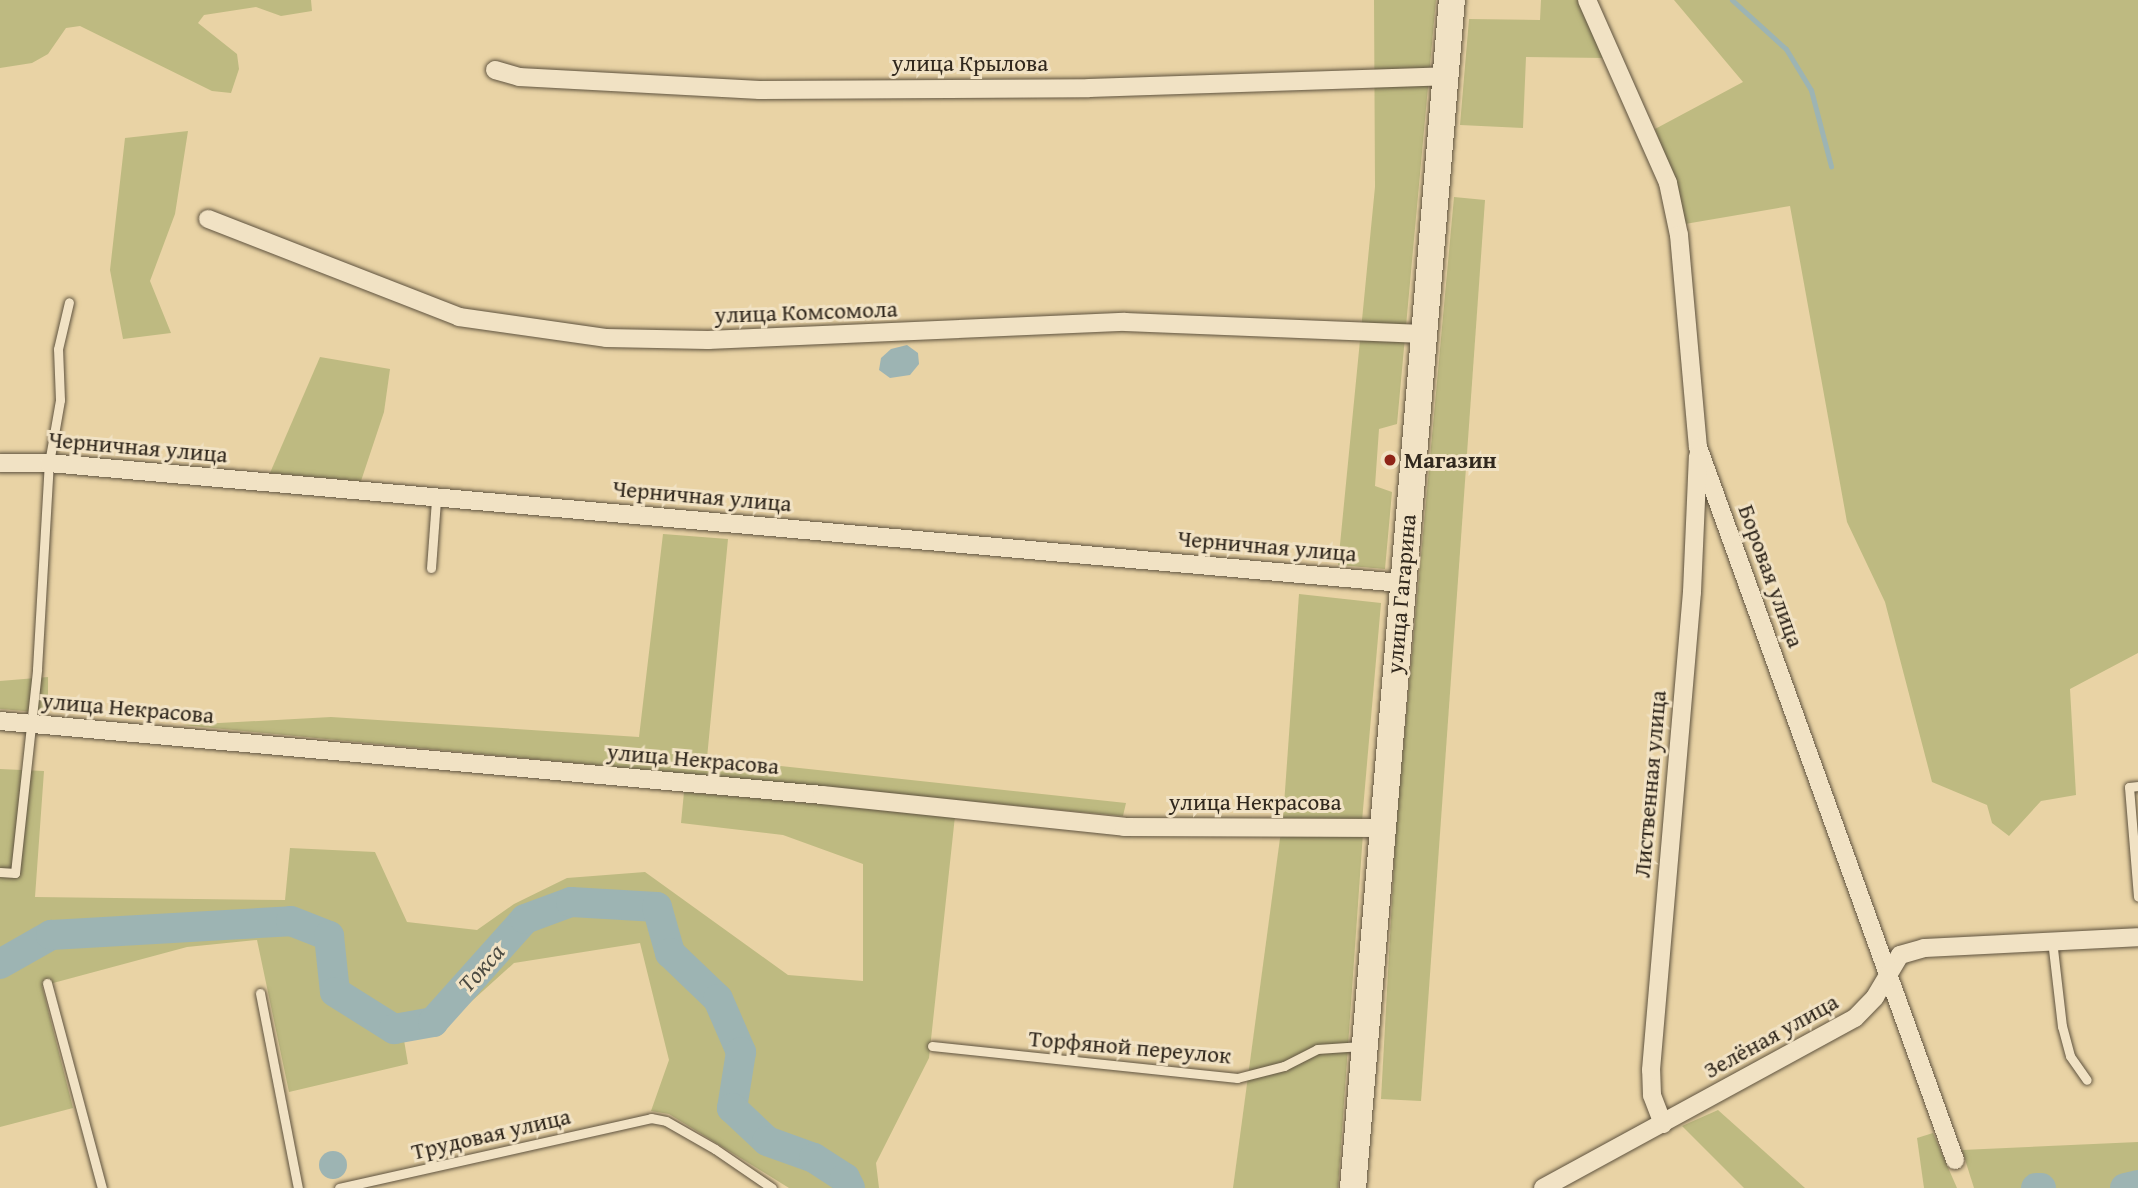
<!DOCTYPE html>
<html>
<head>
<meta charset="utf-8">
<style>
	body { margin:0 }
	#map { position:relative; width:2138px; height:1188px; overflow:hidden; background:#e9d3a5; font-family:"Gentium Book Plus",serif }
	div>[style] { position:absolute }
	.green>* { inset:0; background:#beba81 }
	.water>* { inset:0; background:#9db4b3 }
	.round { border-radius:50% }
	.stream>* { height:5px; margin:-2.5px; padding:0 2.5px; transform-origin:2.5px; border-radius:2.5px; background:#9db4b3 }
	.river>* { height:30px; margin:-15px; padding:0 15px; transform-origin:15px; border-radius:15px; background:#9db4b3 }
	.roads { filter:drop-shadow(0 0 2px #5f533f) drop-shadow(0 0 2px #5f533f) }
	.service>* { height:9px; margin:-4.5px; padding:0 4.5px; transform-origin:4.5px; border-radius:4.5px; background:#f1e2c4 }
	.minor>* { height:18px; margin:-9px; padding:0 9px; transform-origin:9px; border-radius:9px; background:#f1e2c4 }
	.secondary>* { height:26px; margin:-13px; padding:0 13px; transform-origin:13px; border-radius:13px; background:#f1e2c4 }
	.dots>* { width:19px; height:19px; translate:-50% -50%; box-sizing:border-box; border:4px solid #f1e2c4; border-radius:50% }
	span { translate:-50% -50%; white-space:nowrap; text-align:center; line-height:1.15; -webkit-text-stroke:6px #f1e2c4; paint-order:stroke }
	.street-label { font-size:23px; color:#31281d }
	.poi-label { font-size:23px; color:#31281d; font-weight:700 }
	.left { translate:0 -50%; text-align:left }
	.water-label { font-size:24px; color:#4c4b42; font-style:italic }
</style>
</head>
<body>
<div id="map">
	<div class="green">
		<i style="clip-path:polygon(0 0,311px 0,312px 11px,281px 16px,256px 7px,204px 15px,198px 23px,237px 54px,239px 69px,231px 93px,212px 91px,80px 26px,66px 28px,48px 54px,32px 63px,0 68px)"></i>
		<i style="clip-path:polygon(1374px 0,1436px 0,1397px 424px,1379px 429px,1375px 486px,1392px 492px,1385px 569px,1338px 565px,1375px 187px)"></i>
		<i style="clip-path:polygon(1541px 0,1579px 0,1606px 58px,1526px 57px,1523px 128px,1460px 125px,1469px 19px,1540px 20px)"></i>
		<i style="clip-path:polygon(1674px 0,2138px 0,2138px 653px,2070px 689px,2076px 795px,2041px 801px,2009px 836px,1992px 823px,1987px 805px,1932px 782px,1885px 602px,1847px 522px,1790px 206px,1685px 224px,1675px 181px,1655px 129px,1743px 82px)"></i>
		<i style="clip-path:polygon(188px 131px,175px 214px,150px 281px,171px 333px,123px 339px,110px 270px,125px 138px)"></i>
		<i style="clip-path:polygon(1454px 197px,1485px 200px,1421px 1101px,1381px 1099px,1396px 828px)"></i>
		<i style="clip-path:polygon(320px 357px,390px 369px,384px 412px,361px 481px,270px 473px)"></i>
		<i style="clip-path:polygon(663px 534px,728px 539px,707px 758px,1126px 803px,1123px 816px,182px 725px,331px 717px,639px 737px)"></i>
		<i style="clip-path:polygon(1299px 594px,1381px 603px,1362px 821px,1283px 819px)"></i>
		<i style="clip-path:polygon(48px 677px,48px 713px,0 709px,0 681px)"></i>
		<i style="clip-path:polygon(0 769px,44px 771px,35px 897px,285px 900px,290px 848px,375px 852px,407px 922px,477px 930px,514px 904px,567px 878px,645px 872px,788px 975px,863px 981px,863px 864px,783px 835px,681px 823px,684px 792px,955px 816px,929px 1058px,876px 1163px,879px 1188px,789px 1188px,669px 1114px,651px 1111px,669px 1060px,640px 943px,514px 963px,442px 1028px,404px 1040px,408px 1064px,289px 1092px,257px 940px,187px 947px,42px 986px,73px 1108px,0 1127px)"></i>
		<i style="clip-path:polygon(1281px 831px,1363px 833px,1338px 1188px,1233px 1188px)"></i>
		<i style="clip-path:polygon(1718px 1110px,1805px 1188px,1744px 1188px,1682px 1126px)"></i>
		<i style="clip-path:polygon(1933px 1133px,1957px 1188px,1924px 1188px,1917px 1138px)"></i>
		<i style="clip-path:polygon(2138px 1142px,2138px 1188px,1974px 1188px,1962px 1150px)"></i>
	</div>
	<div class="water">
		<i style="clip-path:polygon(907px 345px,918px 353px,919px 364px,910px 375px,890px 378px,879px 370px,881px 358px,891px 349px)"></i>
		<i class="round" style="left:319px;top:1151px;width:28px;height:28px"></i>
	</div>
	<div class="stream">
		<i style="left:1732px;top:0;width:73px;rotate:42.2deg"></i>
		<i style="left:1786px;top:49px;width:48px;rotate:58.6deg"></i>
		<i style="left:1811px;top:90px;width:79px;rotate:75.3deg"></i>
	</div>
	<div class="river">
		<i style="left:0;top:964px;width:59px;rotate:-29.6deg"></i>
		<i style="left:51px;top:935px;width:240px;rotate:-3.3deg"></i>
		<i style="left:291px;top:921px;width:41px;rotate:21.5deg"></i>
		<i style="left:329px;top:936px;width:56px;rotate:83.9deg"></i>
		<i style="left:335px;top:992px;width:70px;rotate:32.1deg"></i>
		<i style="left:394px;top:1029px;width:40px;rotate:-10deg"></i>
		<i style="left:433px;top:1022px;width:138px;rotate:-48.2deg"></i>
		<i style="left:525px;top:919px;width:49px;rotate:-20.3deg"></i>
		<i style="left:571px;top:902px;width:86px;rotate:3.3deg"></i>
		<i style="left:657px;top:907px;width:48px;rotate:74.2deg"></i>
		<i style="left:670px;top:953px;width:66px;rotate:43.8deg"></i>
		<i style="left:718px;top:999px;width:58px;rotate:66.5deg"></i>
		<i style="left:741px;top:1052px;width:57px;rotate:99.1deg"></i>
		<i style="left:732px;top:1108px;width:48px;rotate:43.3deg"></i>
		<i style="left:767px;top:1141px;width:50px;rotate:19.9deg"></i>
		<i style="left:814px;top:1158px;width:37px;rotate:33deg"></i>
		<i style="left:845px;top:1178px;width:11px;rotate:63deg"></i>
		<i style="left:2036px;top:1188px;width:5px"></i>
		<i style="left:2125px;top:1188px;width:13px;rotate:-13deg"></i>
	</div>
	<div class="roads">
		<div class="service">
			<i style="left:431px;top:568px;width:68px;rotate:-85.8deg"></i>
			<i style="left:2138px;top:786px;width:9px;rotate:174deg"></i>
			<i style="left:2129px;top:787px;width:110px;rotate:85.3deg"></i>
			<i style="left:0;top:872px;width:15px;rotate:4deg"></i>
			<i style="left:15px;top:873px;width:205px;rotate:-83.8deg"></i>
			<i style="left:37px;top:669px;width:206px;rotate:-86.7deg"></i>
			<i style="left:49px;top:463px;width:64px;rotate:-80.1deg"></i>
			<i style="left:60px;top:400px;width:51px;rotate:-92.2deg"></i>
			<i style="left:58px;top:349px;width:48px;rotate:-76.8deg"></i>
			<i style="left:2052px;top:940px;width:87px;rotate:83.4deg"></i>
			<i style="left:2062px;top:1026px;width:31px;rotate:75deg"></i>
			<i style="left:2070px;top:1056px;width:29px;rotate:55deg"></i>
			<i style="left:47px;top:983px;width:212px;rotate:75deg"></i>
			<i style="left:260px;top:993px;width:199px;rotate:79deg"></i>
			<i style="left:932px;top:1046px;width:307px;rotate:6deg"></i>
			<i style="left:1237px;top:1078px;width:49px;rotate:-14.3deg"></i>
			<i style="left:1284px;top:1066px;width:37px;rotate:-27deg"></i>
			<i style="left:1317px;top:1049px;width:45px;rotate:-3.8deg"></i>
			<i style="left:339px;top:1188px;width:320px;rotate:-12.6deg"></i>
			<i style="left:651px;top:1118px;width:15px;rotate:11deg"></i>
			<i style="left:666px;top:1121px;width:56px;rotate:29.7deg"></i>
			<i style="left:715px;top:1149px;width:69px;rotate:34.4deg"></i>
		</div>
		<div class="minor">
			<i style="left:1587px;top:0;width:200px;rotate:66.1deg"></i>
			<i style="left:1668px;top:183px;width:53px;rotate:78.1deg"></i>
			<i style="left:1679px;top:235px;width:213px;rotate:84.9deg"></i>
			<i style="left:1698px;top:447px;width:758px;rotate:70.18deg"></i>
			<i style="left:495px;top:70px;width:25px;rotate:16deg"></i>
			<i style="left:519px;top:77px;width:241px;rotate:3.1deg"></i>
			<i style="left:760px;top:90px;width:329px;rotate:-0.3deg"></i>
			<i style="left:1089px;top:88px;width:357px;rotate:-1.9deg"></i>
			<i style="left:208px;top:219px;width:269px;rotate:21.3deg"></i>
			<i style="left:459px;top:317px;width:148px;rotate:8.1deg"></i>
			<i style="left:606px;top:338px;width:102px;rotate:1.1deg"></i>
			<i style="left:708px;top:340px;width:417px;rotate:-2.5deg"></i>
			<i style="left:1125px;top:322px;width:299px;rotate:2.3deg"></i>
			<i style="left:0;top:463px;width:49px"></i>
			<i style="left:49px;top:463px;width:1357px;rotate:5.07deg"></i>
			<i style="left:0;top:721px;width:825px;rotate:5.14deg"></i>
			<i style="left:822px;top:795px;width:304px;rotate:6deg"></i>
			<i style="left:1124px;top:827px;width:257px;rotate:0.2deg"></i>
			<i style="left:1663px;top:1124px;width:31px;rotate:-111deg"></i>
			<i style="left:1652px;top:1095px;width:25px;rotate:-92deg"></i>
			<i style="left:1651px;top:1070px;width:480px;rotate:-85.1deg"></i>
			<i style="left:1692px;top:592px;width:136px;rotate:-87.5deg"></i>
			<i style="left:1543px;top:1188px;width:355px;rotate:-28.6deg"></i>
			<i style="left:1855px;top:1018px;width:29px;rotate:-46deg"></i>
			<i style="left:1875px;top:997px;width:49px;rotate:-59.2deg"></i>
			<i style="left:1900px;top:955px;width:25px;rotate:-16deg"></i>
			<i style="left:1924px;top:948px;width:214px;rotate:-2.9deg"></i>
		</div>
		<div class="secondary">
			<i style="left:1353px;top:1188px;width:1192px;rotate:-85.24deg"></i>
		</div>
	</div>
	<div class="dots">
		<i style="left:1390px;top:460px;background:#8f2418"></i>
	</div>
	<div class="street-label">
		<span style="left:970px;top:63px">улица Крылова</span>
		<span style="left:806px;top:312px;rotate:-2deg">улица Комсомола</span>
		<span style="left:138px;top:447px;rotate:5deg">Черничная улица</span>
		<span style="left:702px;top:496px;rotate:5deg">Черничная улица</span>
		<span style="left:1267px;top:546px;rotate:5deg">Черничная улица</span>
		<span style="left:1771px;top:576px;rotate:70deg">Боровая улица</span>
		<span style="left:1401px;top:594px;rotate:-85deg">улица Гагарина</span>
		<span style="left:128px;top:708px;rotate:5deg">улица Некрасова</span>
		<span style="left:693px;top:759px;rotate:5deg">улица Некрасова</span>
		<span style="left:1650px;top:784px;rotate:-85deg">Лиственная улица</span>
		<span style="left:1255px;top:802px">улица Некрасова</span>
		<span style="left:1771px;top:1036px;rotate:-29deg">Зелёная улица</span>
		<span style="left:1130px;top:1047px;rotate:5deg">Торфяной переулок</span>
		<span style="left:491px;top:1134px;rotate:-13deg">Трудовая улица</span>
	</div>
	<div class="poi-label">
		<span class="left" style="left:1404px;top:460px">Магазин</span>
	</div>
	<div class="water-label">
		<span style="left:481px;top:968px;rotate:-48deg">Токса</span>
	</div>
</div>
</body>
</html>
